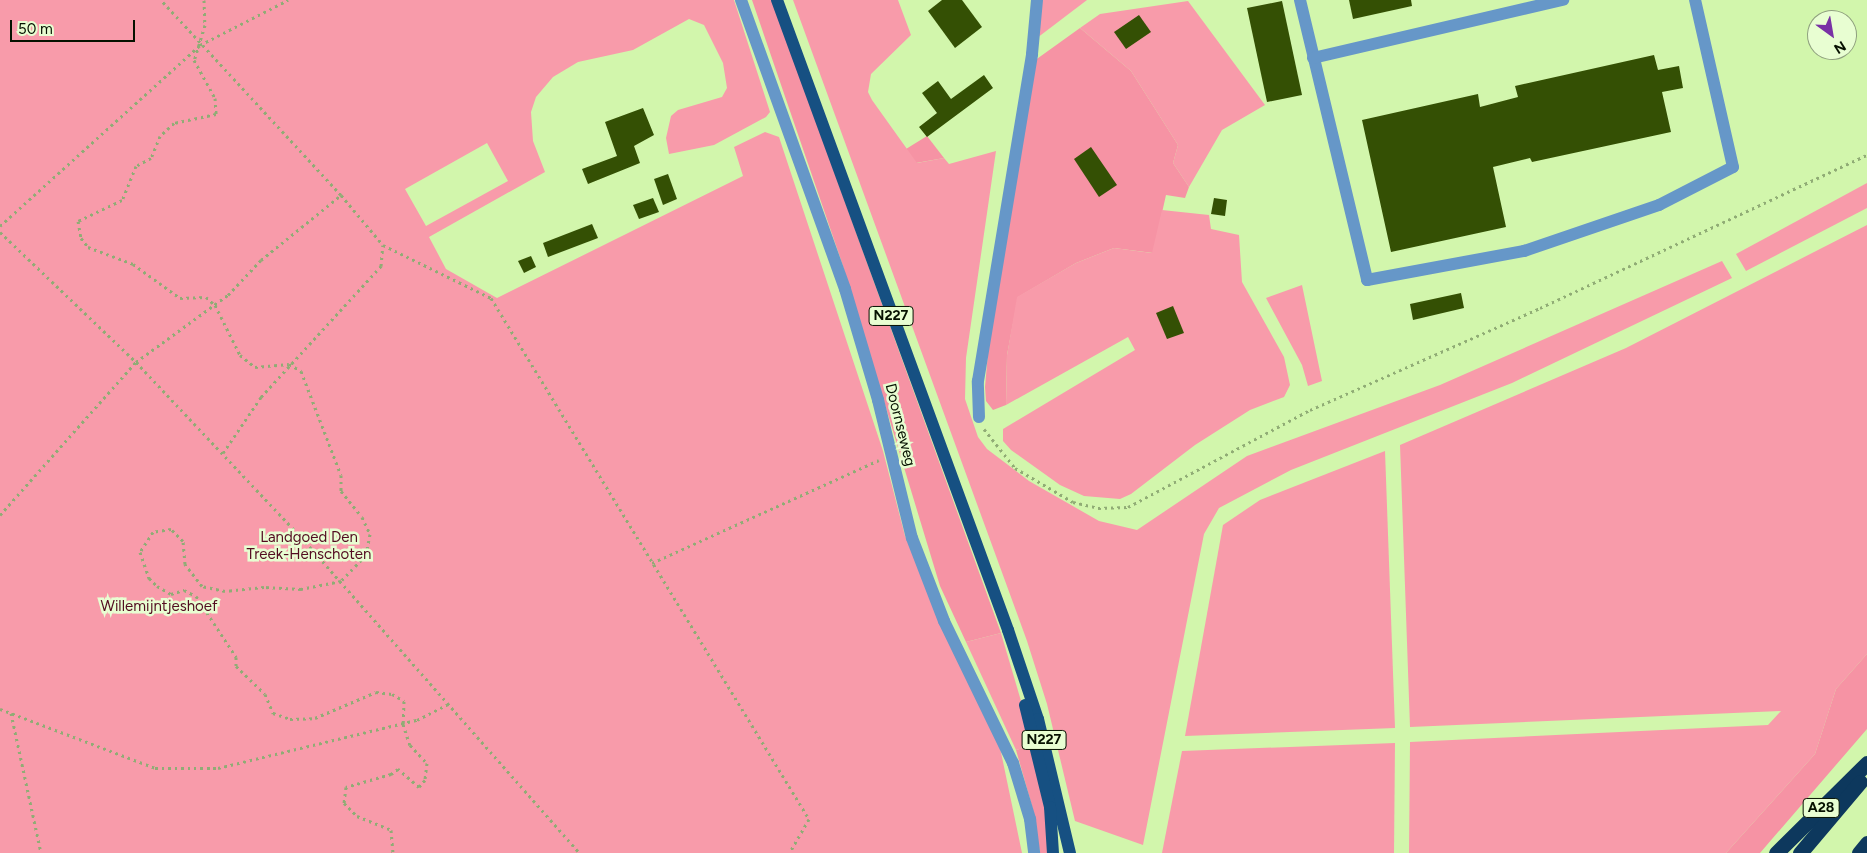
<!DOCTYPE html>
<html>
<head>
<meta charset="utf-8">
<style>
	body { margin:0 }
	#map { position:relative; width:1867px; height:853px; overflow:hidden; background:#d2f6ac; font-family:Figtree,sans-serif }
	div>[style] { position:absolute }
	.green>* { inset:0; background:#f693a4 }
	.forest>* { inset:0; background:#f89baa }
	.building>* { inset:0; background:#345004 }
	.path>* { height:3px; margin-top:-1.5px; transform-origin:0; background:repeating-linear-gradient(90deg,#90ac75 0 2.5px,transparent 0 6.5px) }
	.minor>* { height:12px; margin:-6px; padding:0 6px; transform-origin:6px; border-radius:6px; background:#6697c8 }
	.major>* { height:12px; margin:-6px; padding:0 6px; transform-origin:6px; border-radius:6px; background:#165082 }
	.highway>* { height:15px; margin:-7.5px; padding:0 7.5px; transform-origin:7.5px; border-radius:7.5px; background:#0d385d }
	span { translate:-50% -50%; white-space:nowrap; text-align:center; line-height:1.15; -webkit-text-stroke:5px #e8fed2; paint-order:stroke }
	.shield-label span { padding:1px 4px; background:#e8fed2; border:1px solid; border-radius:4px; -webkit-text-stroke-width:0 }
	.shield-label { font-size:14px; color:#061100; font-weight:700 }
	.street-label { font-size:15px; color:#061100 }
	.park-label { font-size:15px; color:#530c21 }
	.north { position:absolute; left:1807px; top:10px; width:50px; height:50px; box-sizing:border-box; background:#e8fed2; border:1px solid #8e9f7e; border-radius:50%; rotate:148deg; font-size:14px; font-weight:700; line-height:20px; text-align:center; color:#061100 }
	.north::after { content:''; display:block; margin:auto; width:18px; height:22px; background:#7932a5; clip-path:polygon(50% 0,100% 100%,50% 72%,0 100%) }
	.scale { position:absolute; left:10px; top:20px; width:125px; height:22px; box-sizing:border-box; border:2px solid #061100; border-top:0; padding-left:6px; font-size:15px; line-height:18px; white-space:nowrap; color:#061100; -webkit-text-stroke:4px #e8fed2; paint-order:stroke }
</style>
</head>
<body>
<div id="map">
	<div class="green">
		<i style="clip-path:polygon(752px 0,772px 0,1001px 633px,966px 642px,940px 586px,842px 263px)"></i>
		<i style="clip-path:polygon(1080px 28px,1131px 71px,1178px 145px,1173px 163px,1189px 187px,1185px 198px,1166px 195px,1153px 253px,1114px 248px,1076px 263px,1018px 297px,1007px 355px,1006px 405px,993px 410px,986px 401px,985px 387px,989px 341px,1034px 61px)"></i>
		<i style="clip-path:polygon(927px 136px,944px 158px,916px 163px,906px 149px)"></i>
		<i style="clip-path:polygon(1867px 654px,1867px 729px,1760px 853px,1726px 853px,1815px 754px,1836px 689px)"></i>
		<i style="clip-path:polygon(1034px 745px,1054px 853px,1040px 853px,1032px 806px,1016px 750px)"></i>
	</div>
	<div class="forest">
		<i style="clip-path:polygon(evenodd,0 0,734px 0,770px 112px,766px 117px,714px 145px,669px 154px,666px 138px,671px 116px,678px 110px,722px 97px,727px 88px,723px 63px,704px 25px,689px 19px,633px 50px,578px 62px,553px 77px,536px 97px,531px 112px,533px 141px,545px 172px,429px 237px,446px 269px,497px 298px,743px 176px,734px 147px,765px 132px,779px 137px,883px 451px,905px 536px,998px 738px,1022px 853px,0 853px,0 0,487px 143px,508px 181px,426px 226px,405px 189px,487px 143px)"></i>
		<i style="clip-path:polygon(793px 0,898px 0,911px 35px,871px 74px,868px 92px,872px 100px,917px 163px,944px 158px,949px 164px,996px 151px,966px 358px,965px 399px,978px 437px,987px 449px,1029px 481px,1099px 521px,1137px 530px,1247px 456px,1440px 385px,1722px 261px,1732px 278px,1512px 383px,1291px 470px,1219px 508px,1204px 534px,1143px 845px,1075px 821px,1047px 704px,1027px 641px)"></i>
		<i style="clip-path:polygon(1042px 0,1087px 0,1037px 38px)"></i>
		<i style="clip-path:polygon(1188px 1px,1265px 105px,1222px 130px,1189px 187px,1173px 163px,1178px 145px,1131px 71px,1080px 28px,1100px 14px)"></i>
		<i style="clip-path:polygon(1867px 183px,1867px 208px,1746px 271px,1736px 254px)"></i>
		<i style="clip-path:polygon(1162px 210px,1209px 215px,1211px 229px,1239px 235px,1242px 282px,1284px 357px,1290px 385px,1284px 397px,1250px 410px,1195px 445px,1131px 494px,1120px 499px,1084px 496px,1060px 485px,1011px 450px,1003px 441px,1003px 429px,1135px 350px,1128px 337px,1006px 405px,1007px 355px,1017px 297px,1076px 263px,1114px 248px,1152px 253px)"></i>
		<i style="clip-path:polygon(1867px 225px,1867px 654px,1836px 689px,1815px 754px,1726px 853px,1409px 853px,1410px 742px,1768px 725px,1781px 711px,1410px 727px,1400px 445px,1626px 348px)"></i>
		<i style="clip-path:polygon(1302px 285px,1322px 381px,1308px 386px,1302px 365px,1266px 298px)"></i>
		<i style="clip-path:polygon(1385px 451px,1395px 728px,1185px 736px,1223px 525px,1260px 500px)"></i>
		<i style="clip-path:polygon(1001px 633px,1034px 745px,1016px 750px,966px 642px)"></i>
		<i style="clip-path:polygon(1395px 743px,1394px 853px,1162px 853px,1182px 751px)"></i>
	</div>
	<div class="building">
		<i style="clip-path:polygon(942px 0,962px 0,982px 27px,955px 48px,928px 11px)"></i>
		<i style="clip-path:polygon(1349px 0,1411px 0,1412px 6px,1353px 19px)"></i>
		<i style="clip-path:polygon(1282px 1px,1302px 95px,1267px 102px,1247px 8px)"></i>
		<i style="clip-path:polygon(1139px 15px,1151px 32px,1126px 49px,1114px 32px)"></i>
		<i style="clip-path:polygon(1654px 55px,1658px 70px,1679px 66px,1683px 88px,1662px 92px,1671px 132px,1532px 162px,1530px 158px,1493px 167px,1506px 227px,1391px 252px,1362px 120px,1478px 94px,1480px 107px,1518px 97px,1515px 86px)"></i>
		<i style="clip-path:polygon(984px 75px,993px 88px,927px 137px,919px 127px,937px 113px,922px 93px,938px 81px,951px 99px)"></i>
		<i style="clip-path:polygon(643px 108px,654px 135px,634px 146px,640px 163px,588px 184px,582px 169px,617px 156px,605px 122px)"></i>
		<i style="clip-path:polygon(1091px 147px,1117px 185px,1099px 197px,1074px 159px)"></i>
		<i style="clip-path:polygon(668px 174px,677px 199px,663px 205px,654px 179px)"></i>
		<i style="clip-path:polygon(653px 198px,659px 212px,639px 219px,633px 205px)"></i>
		<i style="clip-path:polygon(1214px 198px,1227px 200px,1225px 216px,1211px 214px)"></i>
		<i style="clip-path:polygon(592px 224px,598px 238px,548px 257px,543px 243px)"></i>
		<i style="clip-path:polygon(531px 256px,536px 267px,524px 273px,518px 261px)"></i>
		<i style="clip-path:polygon(1461px 293px,1464px 308px,1413px 320px,1410px 304px)"></i>
		<i style="clip-path:polygon(1173px 306px,1184px 333px,1167px 339px,1156px 313px)"></i>
	</div>
	<div class="path">
		<i style="left:204px;top:0;width:25px;rotate:88deg"></i>
		<i style="left:205px;top:25px;width:37px;rotate:107deg"></i>
		<i style="left:194px;top:60px;width:43px;rotate:61.1deg"></i>
		<i style="left:215px;top:98px;width:16px;rotate:86deg"></i>
		<i style="left:216px;top:114px;width:43px;rotate:167.9deg"></i>
		<i style="left:174px;top:123px;width:19px;rotate:137deg"></i>
		<i style="left:160px;top:136px;width:24px;rotate:112deg"></i>
		<i style="left:151px;top:158px;width:17px;rotate:152deg"></i>
		<i style="left:136px;top:166px;width:37px;rotate:112deg"></i>
		<i style="left:122px;top:200px;width:49px;rotate:154.5deg"></i>
		<i style="left:78px;top:221px;width:17px;rotate:80deg"></i>
		<i style="left:81px;top:238px;width:11px;rotate:52deg"></i>
		<i style="left:88px;top:247px;width:48px;rotate:20.7deg"></i>
		<i style="left:133px;top:264px;width:58px;rotate:35.9deg"></i>
		<i style="left:180px;top:298px;width:26px;rotate:-2deg"></i>
		<i style="left:206px;top:297px;width:12px;rotate:42deg"></i>
		<i style="left:215px;top:305px;width:56px;rotate:63.4deg"></i>
		<i style="left:240px;top:355px;width:19px;rotate:39deg"></i>
		<i style="left:255px;top:367px;width:34px;rotate:-5deg"></i>
		<i style="left:289px;top:364px;width:14px;rotate:30deg"></i>
		<i style="left:301px;top:371px;width:111px;rotate:69deg"></i>
		<i style="left:341px;top:475px;width:16px;rotate:90deg"></i>
		<i style="left:341px;top:491px;width:33px;rotate:51deg"></i>
		<i style="left:362px;top:517px;width:19px;rotate:65deg"></i>
		<i style="left:370px;top:534px;width:21px;rotate:101deg"></i>
		<i style="left:366px;top:555px;width:36px;rotate:134deg"></i>
		<i style="left:341px;top:581px;width:41px;rotate:168.7deg"></i>
		<i style="left:301px;top:589px;width:37px;rotate:-177deg"></i>
		<i style="left:264px;top:587px;width:39px;rotate:174deg"></i>
		<i style="left:225px;top:591px;width:24px;rotate:-168deg"></i>
		<i style="left:202px;top:586px;width:28px;rotate:-128deg"></i>
		<i style="left:185px;top:564px;width:23px;rotate:-95deg"></i>
		<i style="left:183px;top:541px;width:17px;rotate:-135deg"></i>
		<i style="left:171px;top:529px;width:18px;rotate:171deg"></i>
		<i style="left:153px;top:532px;width:24px;rotate:123deg"></i>
		<i style="left:140px;top:552px;width:28px;rotate:71deg"></i>
		<i style="left:149px;top:578px;width:11px;rotate:45deg"></i>
		<i style="left:157px;top:586px;width:16px;rotate:30deg"></i>
		<i style="left:171px;top:594px;width:14px;rotate:-17deg"></i>
		<i style="left:184px;top:590px;width:13px;rotate:27deg"></i>
		<i style="left:196px;top:596px;width:73px;rotate:56.7deg"></i>
		<i style="left:236px;top:657px;width:9px;rotate:90deg"></i>
		<i style="left:236px;top:666px;width:40px;rotate:44deg"></i>
		<i style="left:265px;top:694px;width:21px;rotate:67deg"></i>
		<i style="left:273px;top:713px;width:18px;rotate:19deg"></i>
		<i style="left:290px;top:719px;width:25px;rotate:-2deg"></i>
		<i style="left:315px;top:718px;width:66px;rotate:-23.1deg"></i>
		<i style="left:376px;top:692px;width:16px;rotate:7deg"></i>
		<i style="left:392px;top:694px;width:14px;rotate:30deg"></i>
		<i style="left:404px;top:701px;width:23px;rotate:92deg"></i>
		<i style="left:403px;top:724px;width:22px;rotate:72deg"></i>
		<i style="left:410px;top:745px;width:25px;rotate:47deg"></i>
		<i style="left:427px;top:763px;width:17px;rotate:97deg"></i>
		<i style="left:425px;top:780px;width:9px;rotate:131deg"></i>
		<i style="left:419px;top:787px;width:28px;rotate:-139deg"></i>
		<i style="left:398px;top:769px;width:9px;rotate:144deg"></i>
		<i style="left:391px;top:774px;width:47px;rotate:163.9deg"></i>
		<i style="left:346px;top:787px;width:16px;rotate:97deg"></i>
		<i style="left:344px;top:803px;width:18px;rotate:45deg"></i>
		<i style="left:357px;top:816px;width:37px;rotate:22deg"></i>
		<i style="left:391px;top:830px;width:23px;rotate:85deg"></i>
		<i style="left:341px;top:195px;width:65px;rotate:50deg"></i>
		<i style="left:383px;top:245px;width:120px;rotate:26.1deg"></i>
		<i style="left:491px;top:298px;width:610px;rotate:58.6deg"></i>
		<i style="left:809px;top:819px;width:39px;rotate:120deg"></i>
		<i style="left:0;top:226px;width:270px;rotate:-42.1deg"></i>
		<i style="left:200px;top:45px;width:99px;rotate:-27.1deg"></i>
		<i style="left:0;top:232px;width:188px;rotate:43.7deg"></i>
		<i style="left:136px;top:362px;width:241px;rotate:46.7deg"></i>
		<i style="left:301px;top:537px;width:422px;rotate:48.6deg"></i>
		<i style="left:984px;top:429px;width:50px;rotate:51.5deg"></i>
		<i style="left:1015px;top:468px;width:67px;rotate:30.4deg"></i>
		<i style="left:1073px;top:502px;width:26px;rotate:13deg"></i>
		<i style="left:1098px;top:508px;width:30px;rotate:-2deg"></i>
		<i style="left:1128px;top:507px;width:206px;rotate:-28.1deg"></i>
		<i style="left:1310px;top:410px;width:252px;rotate:-23.9deg"></i>
		<i style="left:1540px;top:308px;width:361px;rotate:-25.1deg"></i>
		<i style="left:223px;top:453px;width:68px;rotate:-55.8deg"></i>
		<i style="left:261px;top:397px;width:178px;rotate:-47.5deg"></i>
		<i style="left:381px;top:266px;width:21px;rotate:-85deg"></i>
		<i style="left:0;top:515px;width:205px;rotate:-48.4deg"></i>
		<i style="left:136px;top:362px;width:114px;rotate:-36.1deg"></i>
		<i style="left:228px;top:295px;width:48px;rotate:-46.7deg"></i>
		<i style="left:261px;top:260px;width:103px;rotate:-39.1deg"></i>
		<i style="left:341px;top:195px;width:265px;rotate:-132.7deg"></i>
		<i style="left:652px;top:563px;width:249px;rotate:-24.4deg"></i>
		<i style="left:0;top:709px;width:166px;rotate:20.8deg"></i>
		<i style="left:155px;top:768px;width:63px"></i>
		<i style="left:218px;top:768px;width:205px;rotate:-13.6deg"></i>
		<i style="left:417px;top:720px;width:38px;rotate:-27deg"></i>
		<i style="left:11px;top:713px;width:143px;rotate:77.9deg"></i>
	</div>
	<div class="minor">
		<i style="left:741px;top:0;width:307px;rotate:70.2deg"></i>
		<i style="left:845px;top:289px;width:116px;rotate:73.4deg"></i>
		<i style="left:878px;top:400px;width:142px;rotate:76.2deg"></i>
		<i style="left:912px;top:538px;width:89px;rotate:68.9deg"></i>
		<i style="left:944px;top:621px;width:158px;rotate:64.1deg"></i>
		<i style="left:1013px;top:763px;width:59px;rotate:73.1deg"></i>
		<i style="left:1030px;top:819px;width:34px;rotate:83deg"></i>
		<i style="left:1300px;top:0;width:288px;rotate:76.5deg"></i>
		<i style="left:1367px;top:280px;width:160px;rotate:-10.5deg"></i>
		<i style="left:1524px;top:251px;width:143px;rotate:-18.8deg"></i>
		<i style="left:1659px;top:205px;width:83px;rotate:-27.2deg"></i>
		<i style="left:1733px;top:167px;width:171px;rotate:-102.8deg"></i>
		<i style="left:1313px;top:58px;width:257px;rotate:-13.1deg"></i>
		<i style="left:979px;top:417px;width:36px;rotate:-92deg"></i>
		<i style="left:978px;top:381px;width:331px;rotate:-80.6deg"></i>
		<i style="left:1032px;top:54px;width:54px;rotate:-84.7deg"></i>
	</div>
	<div class="major">
		<i style="left:777px;top:0;width:671px;rotate:69.86deg"></i>
		<i style="left:1008px;top:630px;width:94px;rotate:71.4deg"></i>
		<i style="left:1038px;top:719px;width:138px;rotate:76.6deg"></i>
		<i style="left:1025px;top:705px;width:105px;rotate:76.2deg"></i>
		<i style="left:1050px;top:807px;width:46px;rotate:86.3deg"></i>
	</div>
	<div class="highway">
		<i style="left:1776px;top:853px;width:128px;rotate:-44.7deg"></i>
		<i style="left:1800px;top:853px;width:93px;rotate:-49.8deg"></i>
		<i style="left:1859px;top:853px;width:13px;rotate:-51deg"></i>
	</div>
	<div class="shield-label">
		<span style="left:891px;top:316px">N227</span>
		<span style="left:1044px;top:740px">N227</span>
		<span style="left:1821px;top:808px">A28</span>
	</div>
	<div class="street-label">
		<span style="left:900px;top:425px;rotate:76deg">Doornseweg</span>
	</div>
	<div class="park-label">
		<span style="left:309px;top:546px">Landgoed Den<br>Treek-Henschoten</span>
		<span style="left:159px;top:607px">Willemijntjeshoef</span>
	</div>
	<div class="north">N</div>
	<div class="scale">50 m</div>
</div>
</body>
</html>
